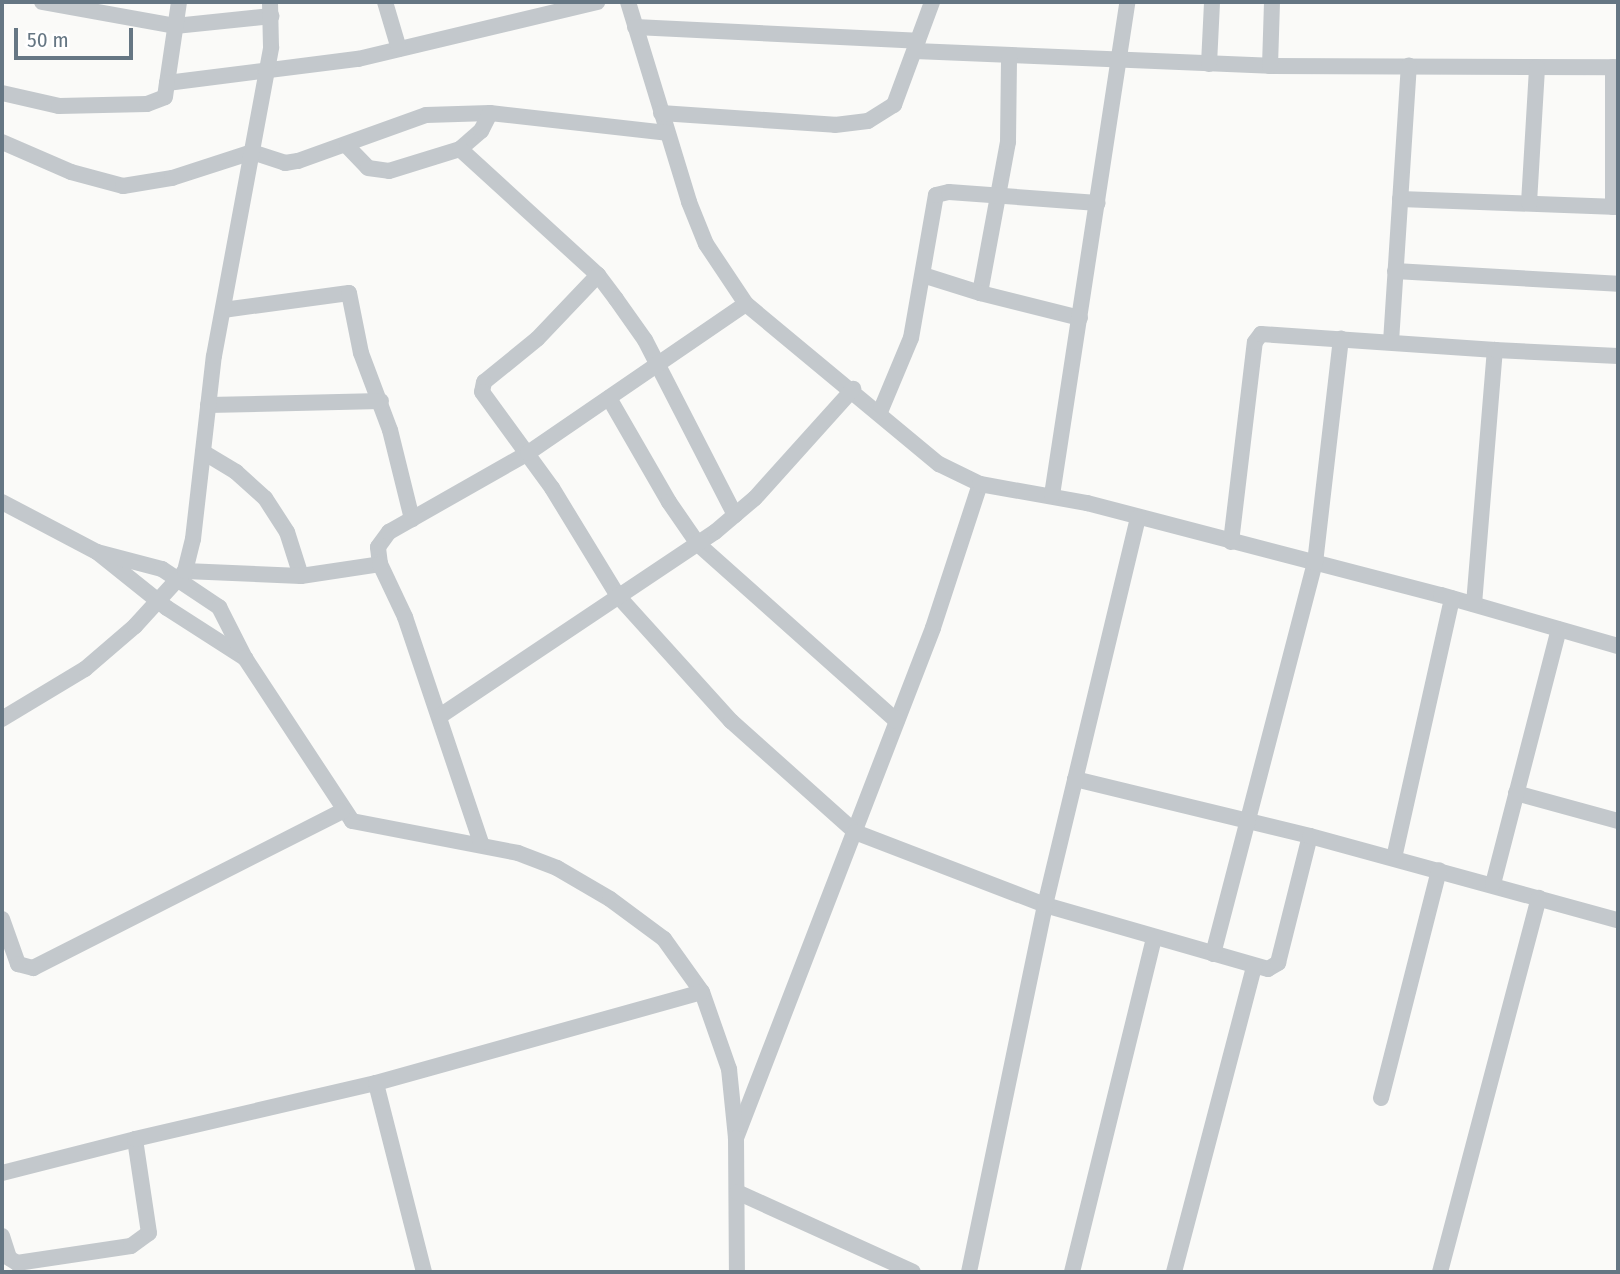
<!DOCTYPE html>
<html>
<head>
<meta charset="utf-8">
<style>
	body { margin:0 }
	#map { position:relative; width:1620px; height:1274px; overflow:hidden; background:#fafaf8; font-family:"Fira Sans Condensed",sans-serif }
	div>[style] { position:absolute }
	.minor>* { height:16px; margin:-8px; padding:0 8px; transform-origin:8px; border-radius:8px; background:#c3c8cc }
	span { translate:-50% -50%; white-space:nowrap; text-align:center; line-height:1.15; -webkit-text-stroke:7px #fff; paint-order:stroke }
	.frame { position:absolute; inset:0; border:4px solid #657683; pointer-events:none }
	.scale { position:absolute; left:14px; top:28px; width:119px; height:32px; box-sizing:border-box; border:4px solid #657683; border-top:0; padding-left:9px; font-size:21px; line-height:24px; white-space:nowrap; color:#657683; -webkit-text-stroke:5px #fff; paint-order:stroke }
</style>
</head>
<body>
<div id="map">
	<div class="minor">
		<i style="left:42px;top:2px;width:135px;rotate:10.2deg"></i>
		<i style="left:175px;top:26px;width:97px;rotate:-5.9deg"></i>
		<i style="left:179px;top:2px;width:82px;rotate:98.4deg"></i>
		<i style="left:167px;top:83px;width:193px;rotate:-7.2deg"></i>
		<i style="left:358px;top:59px;width:246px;rotate:-13.4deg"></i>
		<i style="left:385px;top:2px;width:49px;rotate:73.4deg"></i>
		<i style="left:628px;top:2px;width:209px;rotate:73deg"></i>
		<i style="left:689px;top:202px;width:45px;rotate:68deg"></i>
		<i style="left:706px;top:244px;width:72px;rotate:56.3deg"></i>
		<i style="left:746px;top:304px;width:251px;rotate:39.7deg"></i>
		<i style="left:939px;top:464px;width:46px;rotate:26deg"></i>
		<i style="left:980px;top:484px;width:151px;rotate:108.1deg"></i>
		<i style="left:933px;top:628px;width:547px;rotate:111.12deg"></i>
		<i style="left:635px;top:27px;width:283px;rotate:2.8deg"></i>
		<i style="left:915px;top:51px;width:355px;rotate:2.4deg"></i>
		<i style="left:1270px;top:66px;width:348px;rotate:0.2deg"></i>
		<i style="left:1209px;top:64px;width:62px;rotate:-87.2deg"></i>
		<i style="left:1270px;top:66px;width:64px;rotate:-88.2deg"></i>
		<i style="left:2px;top:93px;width:58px;rotate:12.8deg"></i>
		<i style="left:59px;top:106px;width:88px;rotate:-1.3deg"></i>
		<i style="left:147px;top:104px;width:19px;rotate:-21deg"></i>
		<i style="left:165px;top:97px;width:14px;rotate:-82deg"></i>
		<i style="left:661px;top:113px;width:174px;rotate:3.9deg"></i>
		<i style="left:835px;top:125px;width:33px;rotate:-7deg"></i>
		<i style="left:868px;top:121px;width:31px;rotate:-32deg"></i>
		<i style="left:894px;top:105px;width:110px;rotate:-69.7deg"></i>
		<i style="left:2px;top:142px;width:75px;rotate:23.5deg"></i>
		<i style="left:71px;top:172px;width:54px;rotate:15.1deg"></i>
		<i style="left:123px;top:186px;width:50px;rotate:-9.3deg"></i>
		<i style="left:172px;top:178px;width:84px;rotate:-18deg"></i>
		<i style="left:252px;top:152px;width:35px;rotate:18deg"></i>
		<i style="left:285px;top:163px;width:13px;rotate:-9deg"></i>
		<i style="left:298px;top:161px;width:136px;rotate:-19.8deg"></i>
		<i style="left:426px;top:115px;width:64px;rotate:-1.8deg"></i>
		<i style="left:490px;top:113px;width:178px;rotate:6.4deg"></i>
		<i style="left:347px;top:146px;width:30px;rotate:46deg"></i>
		<i style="left:368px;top:168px;width:21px;rotate:8deg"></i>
		<i style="left:389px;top:171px;width:74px;rotate:-17.2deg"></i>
		<i style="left:460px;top:149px;width:28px;rotate:-41deg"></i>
		<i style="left:481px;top:131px;width:20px;rotate:-63deg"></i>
		<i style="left:460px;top:149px;width:187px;rotate:42.4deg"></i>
		<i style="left:598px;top:275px;width:30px;rotate:53deg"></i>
		<i style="left:616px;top:299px;width:50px;rotate:54.7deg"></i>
		<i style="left:645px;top:340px;width:197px;rotate:62.8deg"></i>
		<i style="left:1400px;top:199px;width:218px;rotate:2.1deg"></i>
		<i style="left:1529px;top:203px;width:136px;rotate:-86.6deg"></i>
		<i style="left:1613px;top:207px;width:140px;rotate:-90deg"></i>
		<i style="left:1395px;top:271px;width:223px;rotate:3.3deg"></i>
		<i style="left:598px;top:275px;width:88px;rotate:133.6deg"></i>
		<i style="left:537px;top:339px;width:68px;rotate:140.9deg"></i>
		<i style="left:484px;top:382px;width:10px;rotate:101deg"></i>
		<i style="left:482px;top:392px;width:119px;rotate:53.9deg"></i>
		<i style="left:552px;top:488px;width:127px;rotate:58.6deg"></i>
		<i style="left:618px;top:596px;width:169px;rotate:47.9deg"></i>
		<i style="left:731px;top:721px;width:166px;rotate:41.8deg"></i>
		<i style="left:855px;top:832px;width:204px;rotate:21deg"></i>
		<i style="left:1045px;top:905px;width:232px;rotate:16deg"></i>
		<i style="left:1268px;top:969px;width:12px;rotate:-31deg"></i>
		<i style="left:1278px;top:963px;width:131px;rotate:-75.9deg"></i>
		<i style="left:926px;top:276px;width:57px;rotate:17.5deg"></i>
		<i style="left:980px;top:293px;width:154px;rotate:-79.5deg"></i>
		<i style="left:1008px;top:142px;width:86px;rotate:-89.3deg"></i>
		<i style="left:980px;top:293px;width:103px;rotate:14deg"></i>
		<i style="left:223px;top:310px;width:127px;rotate:-7.7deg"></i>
		<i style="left:349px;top:293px;width:61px;rotate:78.7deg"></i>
		<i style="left:361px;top:353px;width:82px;rotate:69.4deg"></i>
		<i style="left:390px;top:430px;width:92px;rotate:76.1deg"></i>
		<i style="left:1391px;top:342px;width:277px;rotate:-86.3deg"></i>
		<i style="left:609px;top:398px;width:120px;rotate:60deg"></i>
		<i style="left:669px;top:502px;width:51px;rotate:55.4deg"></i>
		<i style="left:698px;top:544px;width:266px;rotate:41.7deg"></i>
		<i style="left:208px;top:405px;width:173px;rotate:-1.3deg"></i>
		<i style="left:880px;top:412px;width:80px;rotate:-67.3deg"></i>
		<i style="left:911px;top:338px;width:145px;rotate:-80.1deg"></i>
		<i style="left:936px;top:195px;width:13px;rotate:-13deg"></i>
		<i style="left:949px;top:192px;width:149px;rotate:4.2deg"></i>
		<i style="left:203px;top:452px;width:39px;rotate:31deg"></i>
		<i style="left:236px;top:472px;width:39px;rotate:42deg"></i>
		<i style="left:265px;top:498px;width:40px;rotate:57.1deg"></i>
		<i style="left:287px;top:532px;width:46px;rotate:72.3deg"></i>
		<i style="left:980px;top:484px;width:109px;rotate:10.1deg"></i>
		<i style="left:1087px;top:503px;width:366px;rotate:14.6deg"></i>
		<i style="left:1441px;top:595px;width:184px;rotate:16.1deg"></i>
		<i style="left:1052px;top:495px;width:499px;rotate:-81.3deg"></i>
		<i style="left:2px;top:502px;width:107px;rotate:27.8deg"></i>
		<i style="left:97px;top:552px;width:90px;rotate:38.7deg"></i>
		<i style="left:167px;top:608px;width:93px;rotate:32.7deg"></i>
		<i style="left:1231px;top:542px;width:201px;rotate:-83.2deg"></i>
		<i style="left:1255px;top:342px;width:10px;rotate:-53deg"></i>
		<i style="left:1261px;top:334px;width:235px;rotate:3.9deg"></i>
		<i style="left:97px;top:552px;width:67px;rotate:14.7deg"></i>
		<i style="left:162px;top:569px;width:69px;rotate:33.7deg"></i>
		<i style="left:219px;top:607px;width:57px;rotate:63deg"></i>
		<i style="left:245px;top:658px;width:195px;rotate:56.7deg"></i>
		<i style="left:352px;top:821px;width:169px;rotate:10.9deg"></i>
		<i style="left:518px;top:853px;width:42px;rotate:21deg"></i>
		<i style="left:557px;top:868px;width:61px;rotate:30.3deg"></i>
		<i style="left:610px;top:899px;width:67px;rotate:36.5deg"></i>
		<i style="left:664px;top:939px;width:65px;rotate:54.4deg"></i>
		<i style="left:702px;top:992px;width:82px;rotate:70.7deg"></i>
		<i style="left:729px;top:1069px;width:69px;rotate:84.2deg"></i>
		<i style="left:736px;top:1138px;width:134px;rotate:89.6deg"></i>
		<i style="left:380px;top:564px;width:17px;rotate:-97deg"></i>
		<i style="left:378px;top:547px;width:19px;rotate:-54deg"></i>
		<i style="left:389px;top:532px;width:160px;rotate:-29.6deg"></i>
		<i style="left:528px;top:453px;width:264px;rotate:-34.4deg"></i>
		<i style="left:185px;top:571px;width:116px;rotate:2.5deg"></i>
		<i style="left:301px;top:576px;width:80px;rotate:-8.6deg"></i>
		<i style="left:380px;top:564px;width:59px;rotate:64.7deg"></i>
		<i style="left:405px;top:617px;width:238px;rotate:71.4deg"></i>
		<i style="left:1474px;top:604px;width:255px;rotate:-85.3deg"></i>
		<i style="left:1495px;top:350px;width:123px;rotate:2.8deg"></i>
		<i style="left:440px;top:716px;width:331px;rotate:-33.8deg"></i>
		<i style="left:715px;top:532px;width:52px;rotate:-40.4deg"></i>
		<i style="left:755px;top:498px;width:147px;rotate:-48deg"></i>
		<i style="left:2px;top:719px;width:97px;rotate:-31.1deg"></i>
		<i style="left:85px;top:669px;width:66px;rotate:-40.7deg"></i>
		<i style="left:135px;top:626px;width:74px;rotate:-47.7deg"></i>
		<i style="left:185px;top:571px;width:33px;rotate:-76deg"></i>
		<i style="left:193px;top:539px;width:184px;rotate:-83.5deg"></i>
		<i style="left:214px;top:356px;width:314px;rotate:-79.5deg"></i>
		<i style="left:271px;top:47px;width:45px;rotate:-91.3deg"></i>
		<i style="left:1075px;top:779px;width:242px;rotate:13.6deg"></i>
		<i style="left:1310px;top:836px;width:319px;rotate:15.3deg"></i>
		<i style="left:1516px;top:793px;width:106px;rotate:15.4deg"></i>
		<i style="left:1394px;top:858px;width:266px;rotate:-77.4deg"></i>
		<i style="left:1493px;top:884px;width:263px;rotate:-75.5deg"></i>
		<i style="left:2px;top:919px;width:48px;rotate:70.4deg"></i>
		<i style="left:18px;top:964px;width:16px;rotate:15deg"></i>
		<i style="left:33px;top:968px;width:347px;rotate:-26.9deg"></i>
		<i style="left:1213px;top:954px;width:404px;rotate:-75.4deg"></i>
		<i style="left:1315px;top:563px;width:226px;rotate:-83.4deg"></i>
		<i style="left:1381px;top:1098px;width:235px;rotate:-75.7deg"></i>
		<i style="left:2px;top:1173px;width:137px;rotate:-14.3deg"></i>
		<i style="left:737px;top:1192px;width:193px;rotate:24.4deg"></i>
		<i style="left:2px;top:1236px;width:23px;rotate:72deg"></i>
		<i style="left:9px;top:1258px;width:9px;rotate:32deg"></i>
		<i style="left:17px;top:1263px;width:115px;rotate:-8.5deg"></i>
		<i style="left:131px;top:1246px;width:22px;rotate:-36deg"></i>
		<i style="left:149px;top:1233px;width:95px;rotate:-98.5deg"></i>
		<i style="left:135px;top:1139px;width:247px;rotate:-13.1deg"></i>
		<i style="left:424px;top:1272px;width:195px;rotate:-104.3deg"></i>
		<i style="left:376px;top:1083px;width:338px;rotate:-15.6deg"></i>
		<i style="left:969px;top:1272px;width:375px;rotate:-78.3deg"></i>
		<i style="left:1045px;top:905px;width:398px;rotate:-76.5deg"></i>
		<i style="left:1072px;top:1272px;width:345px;rotate:-76.2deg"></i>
		<i style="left:1174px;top:1272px;width:316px;rotate:-75.3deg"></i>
		<i style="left:1440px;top:1272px;width:387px;rotate:-75.2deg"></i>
	</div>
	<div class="frame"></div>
	<div class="scale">50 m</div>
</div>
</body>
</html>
